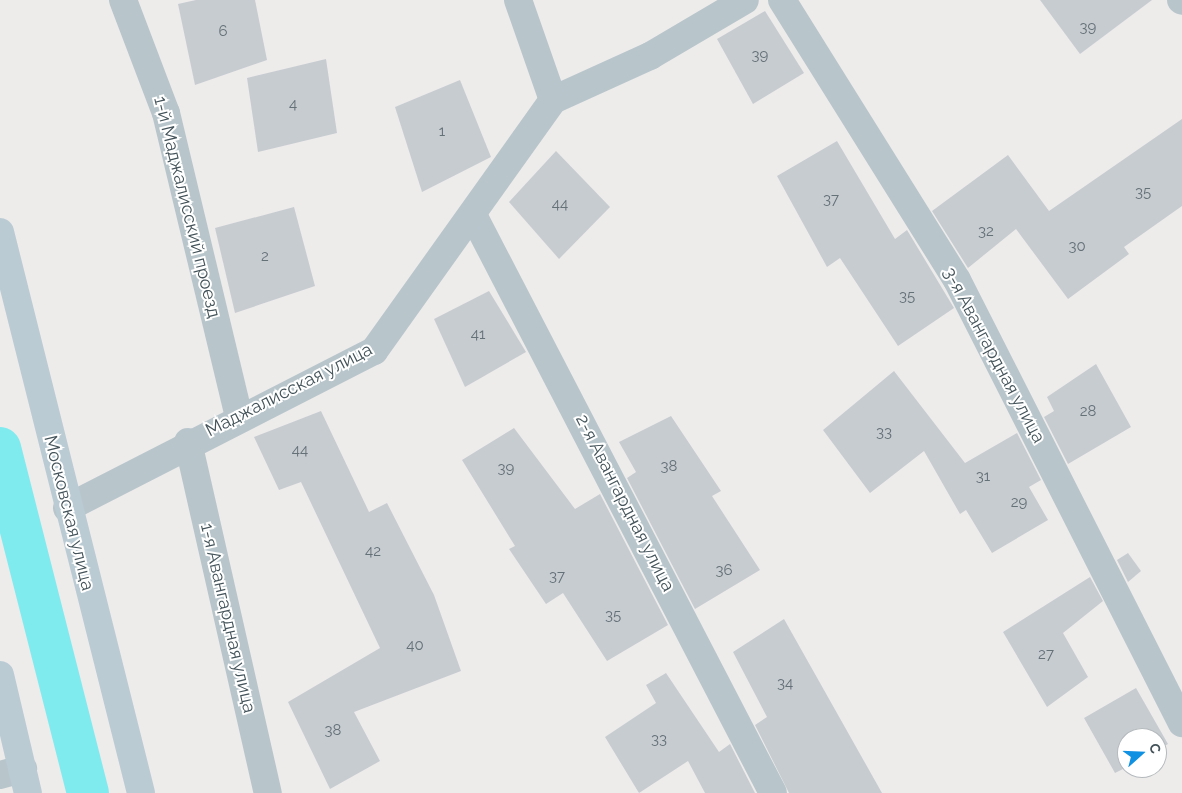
<!DOCTYPE html>
<html>
<head>
<meta charset="utf-8">
<style>
	body { margin:0 }
	#map { position:relative; width:1182px; height:793px; overflow:hidden; background:#eeebeb; font-family:Raleway,sans-serif }
	div>[style] { position:absolute }
	.canal>* { height:42px; margin:-21px; padding:0 21px; transform-origin:21px; border-radius:21px; background:#80ebef }
	.building>* { inset:0; background:#c7ccd1 }
	.street>* { height:28px; margin:-14px; padding:0 14px; transform-origin:14px; border-radius:14px; background:#b8c6cc }
	.secondary>* { height:28px; margin:-14px; padding:0 14px; transform-origin:14px; border-radius:14px; background:#bacbd4 }
	span { translate:-50% -50%; white-space:nowrap; text-align:center; line-height:1.15; -webkit-text-stroke:4px #fff; paint-order:stroke }
	.number-label { font-size:15px; color:#647177 }
	.number-label span { -webkit-text-stroke-width:0 }
	.street-label { font-size:18px; color:#435359 }
	.north { position:absolute; left:1117px; top:728px; width:50px; height:50px; box-sizing:border-box; background:#fff; border:1px solid #b4babd; border-radius:50%; rotate:70deg; font-size:14px; font-weight:700; line-height:20px; text-align:center; color:#435359 }
	.north::after { content:''; display:block; margin:auto; width:18px; height:22px; background:#1191e2; clip-path:polygon(50% 0,100% 100%,50% 72%,0 100%) }
</style>
</head>
<body>
<div id="map">
	<div class="canal">
		<i style="left:0;top:448px;width:356px;rotate:75.7deg"></i>
	</div>
	<div class="building">
		<i style="clip-path:polygon(196px 0,255px 0,267px 60px,195px 85px,178px 4px)"></i>
		<i style="clip-path:polygon(1040px 0,1152px 0,1080px 54px)"></i>
		<i style="clip-path:polygon(765px 11px,804px 73px,753px 104px,717px 39px)"></i>
		<i style="clip-path:polygon(326px 59px,337px 133px,258px 152px,247px 78px)"></i>
		<i style="clip-path:polygon(460px 80px,491px 157px,422px 192px,395px 107px)"></i>
		<i style="clip-path:polygon(1182px 119px,1182px 206px,1124px 247px,1129px 254px,1068px 299px,1016px 229px,968px 268px,932px 211px,1008px 155px,1049px 211px)"></i>
		<i style="clip-path:polygon(837px 141px,895px 239px,907px 230px,954px 308px,898px 346px,840px 258px,827px 267px,777px 176px)"></i>
		<i style="clip-path:polygon(556px 151px,610px 207px,559px 259px,509px 202px)"></i>
		<i style="clip-path:polygon(294px 207px,315px 286px,235px 313px,215px 228px)"></i>
		<i style="clip-path:polygon(489px 291px,526px 352px,465px 387px,434px 319px)"></i>
		<i style="clip-path:polygon(1096px 364px,1131px 427px,1068px 464px,1044px 417px,1054px 411px,1047px 397px)"></i>
		<i style="clip-path:polygon(894px 371px,965px 463px,1017px 433px,1041px 480px,1029px 487px,1048px 520px,992px 553px,966px 510px,960px 514px,924px 451px,870px 493px,823px 430px)"></i>
		<i style="clip-path:polygon(321px 411px,369px 512px,387px 503px,434px 595px,461px 671px,354px 712px,380px 761px,330px 789px,288px 702px,380px 648px,301px 482px,279px 490px,254px 437px)"></i>
		<i style="clip-path:polygon(671px 416px,721px 491px,712px 496px,760px 570px,695px 609px,627px 478px,636px 472px,619px 442px)"></i>
		<i style="clip-path:polygon(514px 428px,575px 509px,600px 494px,668px 625px,607px 661px,563px 593px,546px 604px,509px 549px,515px 546px,462px 460px)"></i>
		<i style="clip-path:polygon(1128px 553px,1141px 571px,1128px 582px,1117px 560px)"></i>
		<i style="clip-path:polygon(1090px 577px,1103px 601px,1063px 633px,1088px 677px,1047px 707px,1003px 632px)"></i>
		<i style="clip-path:polygon(784px 619px,882px 793px,789px 793px,755px 725px,767px 717px,733px 652px)"></i>
		<i style="clip-path:polygon(666px 673px,719px 752px,730px 744px,755px 793px,705px 793px,688px 761px,639px 793px,605px 737px,656px 703px,646px 685px)"></i>
		<i style="clip-path:polygon(1136px 688px,1168px 744px,1157px 750px,1157px 738px,1127px 738px,1127px 767px,1115px 773px,1084px 718px)"></i>
	</div>
	<div class="street">
		<i style="left:123px;top:0;width:121px;rotate:69.2deg"></i>
		<i style="left:166px;top:113px;width:313px;rotate:76.5deg"></i>
		<i style="left:518px;top:0;width:106px;rotate:70.7deg"></i>
		<i style="left:782px;top:0;width:330px;rotate:58deg"></i>
		<i style="left:957px;top:280px;width:497px;rotate:63.1deg"></i>
		<i style="left:1181px;top:0;width:1px;rotate:45deg"></i>
		<i style="left:553px;top:100px;width:107px;rotate:-24.4deg"></i>
		<i style="left:650px;top:56px;width:110px;rotate:-30.5deg"></i>
		<i style="left:473px;top:215px;width:651px;rotate:62.57deg"></i>
		<i style="left:188px;top:442px;width:360px;rotate:77.2deg"></i>
		<i style="left:67px;top:508px;width:345px;rotate:-27.1deg"></i>
		<i style="left:374px;top:351px;width:308px;rotate:-54.5deg"></i>
		<i style="left:0;top:775px;width:24px;rotate:-15deg"></i>
	</div>
	<div class="secondary">
		<i style="left:0;top:232px;width:578px;rotate:75.89deg"></i>
		<i style="left:0;top:675px;width:121px;rotate:76.7deg"></i>
	</div>
	<div class="number-label">
		<span style="left:1088px;top:28px">39</span>
		<span style="left:223px;top:32px">6</span>
		<span style="left:760px;top:56px">39</span>
		<span style="left:293px;top:105px">4</span>
		<span style="left:442px;top:132px">1</span>
		<span style="left:1143px;top:193px">35</span>
		<span style="left:831px;top:200px">37</span>
		<span style="left:560px;top:205px">44</span>
		<span style="left:986px;top:232px">32</span>
		<span style="left:1077px;top:247px">30</span>
		<span style="left:265px;top:257px">2</span>
		<span style="left:907px;top:297px">35</span>
		<span style="left:478px;top:335px">41</span>
		<span style="left:1088px;top:412px">28</span>
		<span style="left:884px;top:433px">33</span>
		<span style="left:300px;top:451px">44</span>
		<span style="left:669px;top:467px">38</span>
		<span style="left:506px;top:469px">39</span>
		<span style="left:983px;top:477px">31</span>
		<span style="left:1019px;top:503px">29</span>
		<span style="left:373px;top:552px">42</span>
		<span style="left:724px;top:571px">36</span>
		<span style="left:557px;top:577px">37</span>
		<span style="left:613px;top:616px">35</span>
		<span style="left:415px;top:646px">40</span>
		<span style="left:1046px;top:655px">27</span>
		<span style="left:785px;top:684px">34</span>
		<span style="left:333px;top:731px">38</span>
		<span style="left:659px;top:740px">33</span>
	</div>
	<div class="street-label">
		<span style="left:187px;top:207px;rotate:76deg">1-й Маджалисский проезд</span>
		<span style="left:994px;top:355px;rotate:62deg">3-я Авангардная улица</span>
		<span style="left:289px;top:390px;rotate:-27deg">Маджалисская улица</span>
		<span style="left:625px;top:503px;rotate:63deg">2-я Авангардная улица</span>
		<span style="left:69px;top:513px;rotate:76deg">Московская улица</span>
		<span style="left:228px;top:618px;rotate:77deg">1-я Авангардная улица</span>
	</div>
	<div class="north">С</div>
</div>
</body>
</html>
